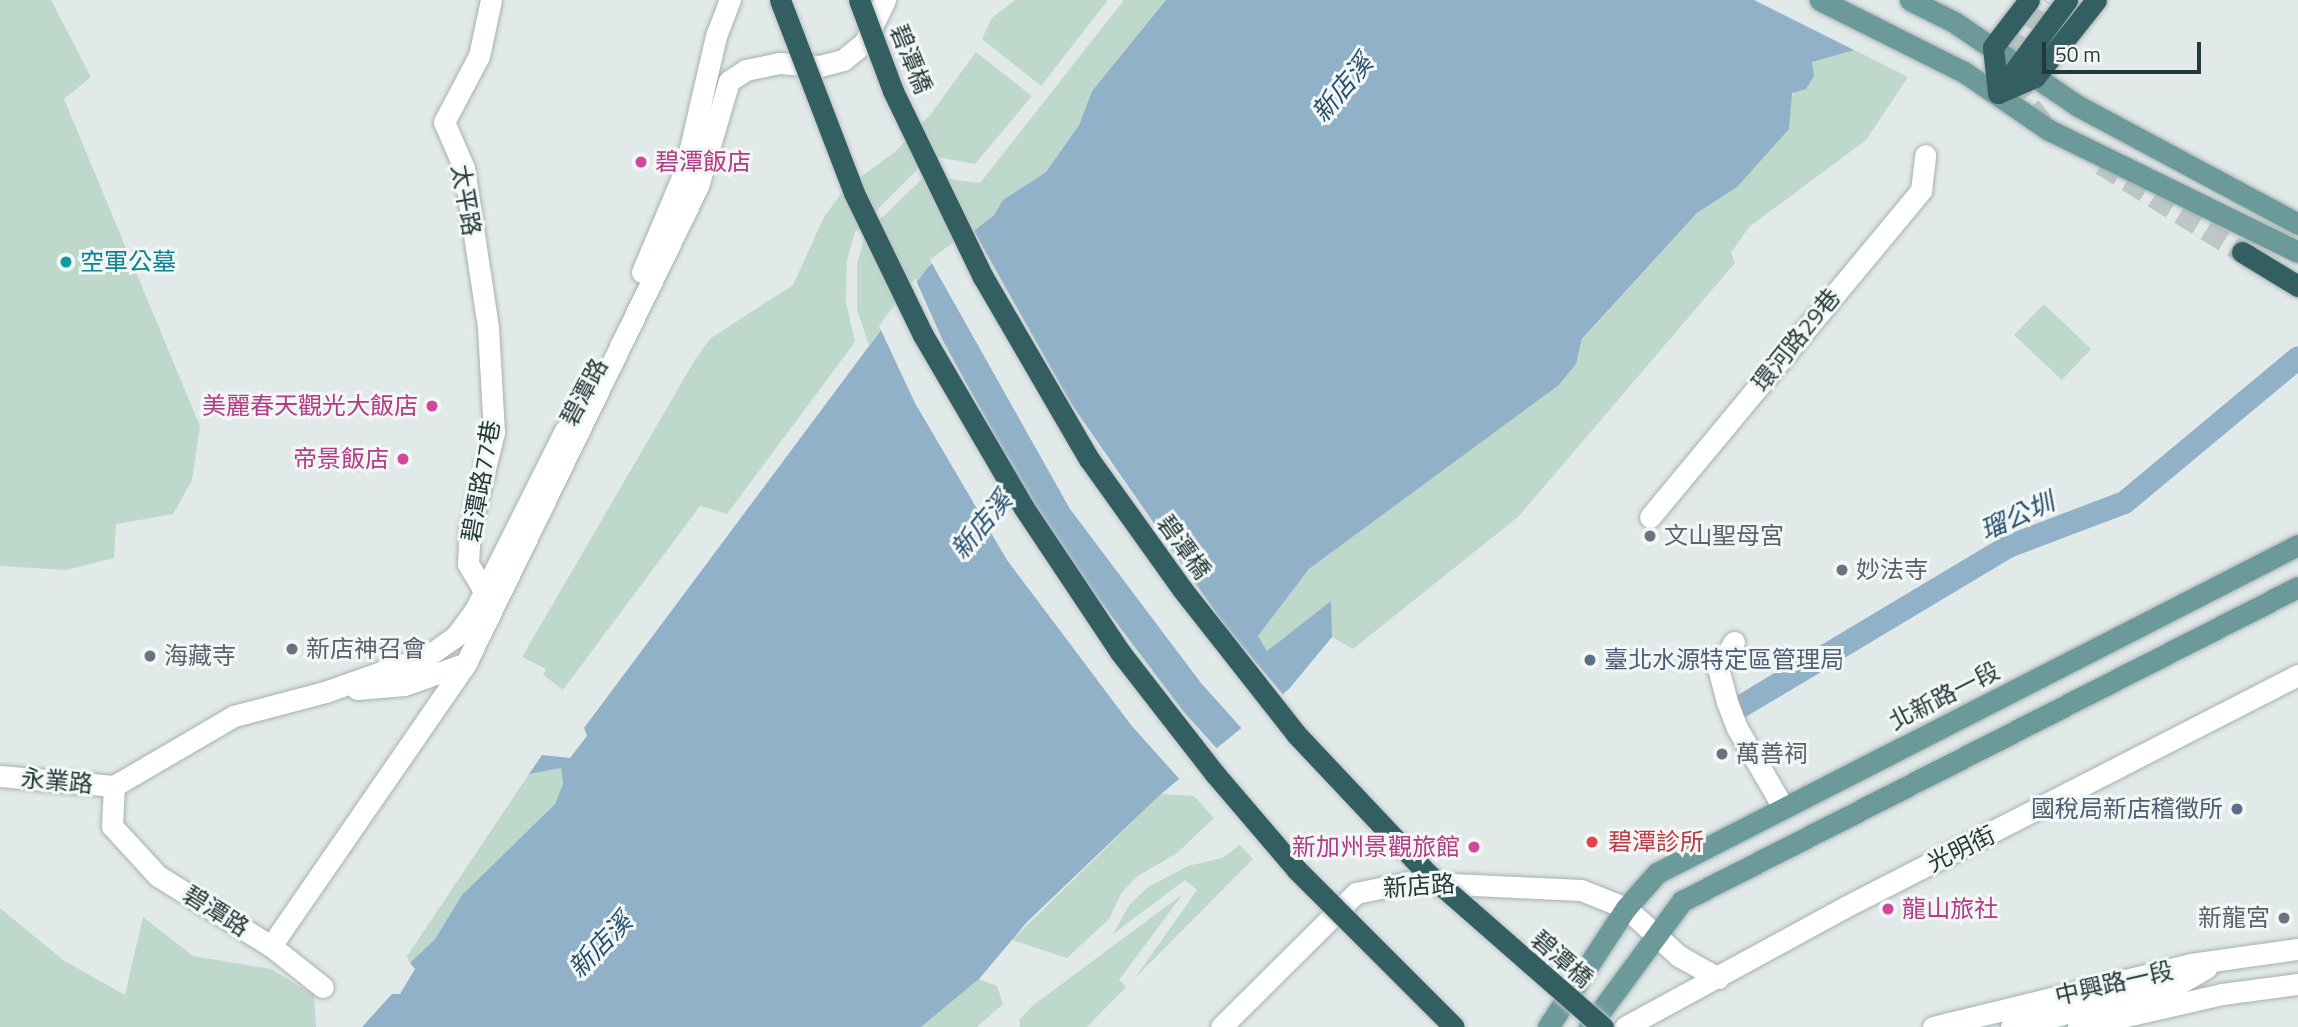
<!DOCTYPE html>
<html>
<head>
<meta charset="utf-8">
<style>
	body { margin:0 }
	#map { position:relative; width:2298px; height:1027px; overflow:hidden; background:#e2eae9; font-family:"Titillium Web","Noto Sans TC",sans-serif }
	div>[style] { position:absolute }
	.green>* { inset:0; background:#bed9cc }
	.water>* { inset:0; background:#91b1c9 }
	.pier>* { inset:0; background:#e2eae9 }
	.canal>* { height:23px; margin:-11.5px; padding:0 11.5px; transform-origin:11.5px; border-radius:11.5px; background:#91b1c9 }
	.highway-tunnel>* { height:21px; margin-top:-10.5px; transform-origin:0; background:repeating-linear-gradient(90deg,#bcc7c6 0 21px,transparent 0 31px) }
	.roads { filter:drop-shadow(0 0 2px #a5b1b1) drop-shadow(0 0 2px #a5b1b1) }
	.minor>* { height:21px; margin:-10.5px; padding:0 10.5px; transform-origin:10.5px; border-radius:10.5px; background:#fff }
	.major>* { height:21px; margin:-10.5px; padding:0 10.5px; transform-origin:10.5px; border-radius:10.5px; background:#6c9a9a }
	.highway>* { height:21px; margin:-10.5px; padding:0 10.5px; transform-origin:10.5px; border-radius:10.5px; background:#345f62 }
	.bridges { filter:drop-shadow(0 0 2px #bdc4c4) drop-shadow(0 0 2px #bdc4c4) }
	.highway-bridge>* { height:21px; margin:-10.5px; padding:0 10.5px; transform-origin:10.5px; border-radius:10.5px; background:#345f62 }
	.dots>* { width:19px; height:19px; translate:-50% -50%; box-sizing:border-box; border:4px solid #f2f7f6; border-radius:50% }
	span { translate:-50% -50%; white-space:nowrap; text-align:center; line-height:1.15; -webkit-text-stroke:6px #f2f7f6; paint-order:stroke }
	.street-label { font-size:24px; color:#243939 }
	.hotel-label { font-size:24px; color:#b23c85 }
	.left { translate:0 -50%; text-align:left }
	.right { translate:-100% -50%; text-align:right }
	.culture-label { font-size:24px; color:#0d838f }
	.worship-label { font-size:24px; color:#5b616d }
	.service-label { font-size:24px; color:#4e5e75 }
	.health-label { font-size:24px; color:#be3a42 }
	.water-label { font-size:26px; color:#264e6d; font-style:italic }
	.scale { position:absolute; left:2042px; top:42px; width:159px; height:32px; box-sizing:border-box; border:4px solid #243939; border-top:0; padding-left:9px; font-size:21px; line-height:24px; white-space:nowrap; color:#243939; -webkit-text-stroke:5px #f2f7f6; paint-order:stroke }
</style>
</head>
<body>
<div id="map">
	<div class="green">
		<i style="clip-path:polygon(0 0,51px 0,91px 77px,64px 99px,200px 426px,192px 480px,173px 514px,116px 524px,114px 558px,66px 570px,0 566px)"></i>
		<i style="clip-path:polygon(1015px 0,1108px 0,1041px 86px,982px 39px,992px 18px)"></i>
		<i style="clip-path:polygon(1124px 0,1166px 0,1092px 91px,1079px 125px,1046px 172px,1003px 200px,994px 215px,928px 267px,869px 345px,857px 310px,857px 264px,866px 233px,925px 176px,980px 183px)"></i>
		<i style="clip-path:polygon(1855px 50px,1908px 77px,1866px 140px,1749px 227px,1731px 253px,1735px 263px,1518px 517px,1353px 649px,1332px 637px,1330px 602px,1267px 651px,1258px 636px,1309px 569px,1559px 385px,1576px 364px,1582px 340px,1697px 213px,1737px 187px,1812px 62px)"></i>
		<i style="clip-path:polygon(976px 52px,1032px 96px,975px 164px,931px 156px,855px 232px,847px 260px,846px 302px,855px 342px,727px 514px,700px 506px,563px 690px,543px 675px,546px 669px,522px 657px,696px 358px,711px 338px,793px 285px,824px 217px,845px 188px,895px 152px,930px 115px)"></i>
		<i style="clip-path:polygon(2044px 304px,2091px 349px,2062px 380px,2014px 335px)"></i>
		<i style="clip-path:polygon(561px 768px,563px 784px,555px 804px,462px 895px,435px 939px,410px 963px,407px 956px,529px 774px)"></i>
		<i style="clip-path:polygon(1161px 794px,1194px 796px,1214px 818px,1177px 853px,1138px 876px,1122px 892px,1109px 919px,1067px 958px,1012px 940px)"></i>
		<i style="clip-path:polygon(1240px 845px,1253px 859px,1135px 978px,1197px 890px,1185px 880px,1113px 934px,1130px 904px,1148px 887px,1188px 866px,1222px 858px)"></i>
		<i style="clip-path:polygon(1183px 894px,1119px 980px,1126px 987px,1087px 1027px,1020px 1027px,1019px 1020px,1032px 1006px)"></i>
		<i style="clip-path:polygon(0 908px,63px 960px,125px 995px,143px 917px,193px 956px,271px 969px,314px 995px,316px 1027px,0 1027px)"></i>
		<i style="clip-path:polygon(979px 979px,997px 986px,1003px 1004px,977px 1027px,921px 1027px)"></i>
	</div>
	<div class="water">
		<i style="clip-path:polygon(1166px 0,1916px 0,1855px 50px,1812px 62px,1814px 76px,1806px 89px,1792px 93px,1789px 129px,1737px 187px,1697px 213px,1582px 339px,1576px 364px,1559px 385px,1309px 569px,1258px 636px,1267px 651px,1331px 601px,1332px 637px,1289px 689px,1161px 794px,1027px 922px,979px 979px,921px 1027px,362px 1027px,392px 994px,400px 994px,415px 969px,410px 963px,435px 939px,462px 895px,555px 804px,563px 784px,561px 768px,529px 774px,542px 755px,570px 758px,587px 736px,584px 728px,928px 267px,994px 215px,1003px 200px,1046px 172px,1079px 125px,1092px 91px)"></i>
	</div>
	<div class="pier">
		<i style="clip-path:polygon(1754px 0,1919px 0,1858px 52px)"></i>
		<i style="clip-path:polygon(972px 228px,1070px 402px,1225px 626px,1285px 697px,1244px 731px,1201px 683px,1070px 509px,930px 260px)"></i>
		<i style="clip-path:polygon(915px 278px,942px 339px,1048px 532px,1183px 711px,1219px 751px,1182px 782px,1131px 725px,1007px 560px,915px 403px,879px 326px)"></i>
	</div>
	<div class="canal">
		<i style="left:1742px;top:705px;width:310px;rotate:-30.9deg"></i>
		<i style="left:2008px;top:546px;width:124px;rotate:-20.8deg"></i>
		<i style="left:2124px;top:502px;width:226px;rotate:-39.8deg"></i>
	</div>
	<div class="highway-tunnel">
		<i style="left:2043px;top:123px;width:50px;rotate:-126.9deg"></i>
		<i style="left:2013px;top:83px;width:28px;rotate:-86deg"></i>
		<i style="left:2015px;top:55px;width:63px;rotate:-61.4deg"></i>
		<i style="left:2101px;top:164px;width:166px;rotate:32deg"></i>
	</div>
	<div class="roads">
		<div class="minor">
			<i style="left:642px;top:272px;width:111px;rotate:-67.1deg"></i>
			<i style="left:685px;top:170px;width:138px;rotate:-77deg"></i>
			<i style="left:716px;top:36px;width:39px;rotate:-69deg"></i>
			<i style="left:1650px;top:517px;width:425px;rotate:-50.3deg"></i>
			<i style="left:1921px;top:190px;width:35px;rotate:-83deg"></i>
			<i style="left:483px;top:589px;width:29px;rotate:-121deg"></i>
			<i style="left:468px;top:564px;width:35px;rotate:-87deg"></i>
			<i style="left:470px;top:529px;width:100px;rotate:-76.1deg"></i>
			<i style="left:494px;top:432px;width:105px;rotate:-93.3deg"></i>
			<i style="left:488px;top:327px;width:161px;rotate:-98.6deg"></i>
			<i style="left:464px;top:168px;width:50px;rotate:-113.5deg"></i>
			<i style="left:444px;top:122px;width:75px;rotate:-62.1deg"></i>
			<i style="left:479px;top:56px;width:57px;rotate:-77.9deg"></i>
			<i style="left:1734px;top:642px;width:31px;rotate:122deg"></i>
			<i style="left:1718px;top:668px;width:35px;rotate:75deg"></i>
			<i style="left:1727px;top:702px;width:28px;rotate:69deg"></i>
			<i style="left:1737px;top:728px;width:91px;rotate:59.8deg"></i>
			<i style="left:357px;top:689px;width:47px;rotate:-4.9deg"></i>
			<i style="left:404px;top:685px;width:60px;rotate:-19.3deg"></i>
			<i style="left:0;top:776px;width:114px;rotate:5deg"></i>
			<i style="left:114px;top:786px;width:139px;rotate:-30.3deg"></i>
			<i style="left:234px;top:716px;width:94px;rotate:-14.8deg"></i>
			<i style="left:325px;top:692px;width:110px;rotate:-19.6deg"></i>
			<i style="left:429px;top:655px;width:33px;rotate:-35deg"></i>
			<i style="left:456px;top:636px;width:32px;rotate:-54deg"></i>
			<i style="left:475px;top:610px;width:201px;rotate:-63.4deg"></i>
			<i style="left:114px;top:786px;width:40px;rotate:92.9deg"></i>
			<i style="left:112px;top:826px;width:68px;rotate:47.4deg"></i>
			<i style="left:158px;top:876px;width:133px;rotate:31.8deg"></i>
			<i style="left:271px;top:946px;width:66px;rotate:38.3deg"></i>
			<i style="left:271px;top:946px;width:344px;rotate:-55.4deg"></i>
			<i style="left:466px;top:663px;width:530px;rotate:-64.06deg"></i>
			<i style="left:698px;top:186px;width:109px;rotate:-73.6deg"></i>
			<i style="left:729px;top:81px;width:20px;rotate:-33deg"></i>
			<i style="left:746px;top:70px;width:34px;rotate:-12deg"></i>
			<i style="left:779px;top:63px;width:41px;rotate:4.2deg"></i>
			<i style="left:820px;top:66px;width:24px;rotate:-15deg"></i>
			<i style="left:843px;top:60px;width:27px;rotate:-39deg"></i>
			<i style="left:864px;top:43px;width:48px;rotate:-64deg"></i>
			<i style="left:1221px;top:1027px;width:190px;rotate:-44.8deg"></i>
			<i style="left:1356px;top:893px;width:54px;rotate:-11.7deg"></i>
			<i style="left:1409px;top:882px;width:172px;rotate:2.7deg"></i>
			<i style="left:1581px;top:890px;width:48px;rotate:21.8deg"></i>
			<i style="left:1626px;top:908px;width:72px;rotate:42.2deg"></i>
			<i style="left:1679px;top:956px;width:45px;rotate:29.4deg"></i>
			<i style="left:1625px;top:1027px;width:251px;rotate:-28.6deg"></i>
			<i style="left:1845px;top:907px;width:509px;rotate:-27.12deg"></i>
			<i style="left:1933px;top:1027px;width:266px;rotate:-13.7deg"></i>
			<i style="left:2191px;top:964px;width:108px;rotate:-8deg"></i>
			<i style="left:2011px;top:1027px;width:169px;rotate:-14deg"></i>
			<i style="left:2175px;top:986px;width:36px;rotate:-30deg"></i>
			<i style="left:2078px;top:1027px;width:148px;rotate:-12.9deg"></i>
			<i style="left:2222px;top:994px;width:77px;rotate:-7.5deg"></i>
		</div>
		<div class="major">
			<i style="left:1820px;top:0;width:161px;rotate:26.6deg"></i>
			<i style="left:1964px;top:72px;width:103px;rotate:34.3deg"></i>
			<i style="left:2049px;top:130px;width:277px;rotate:26.1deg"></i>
			<i style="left:1910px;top:0;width:49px;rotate:26.6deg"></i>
			<i style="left:1954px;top:22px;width:150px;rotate:34.1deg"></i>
			<i style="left:2078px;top:106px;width:250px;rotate:28.2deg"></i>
			<i style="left:1548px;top:1027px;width:142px;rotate:-56.8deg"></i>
			<i style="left:1626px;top:908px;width:47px;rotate:-48.5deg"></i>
			<i style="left:1657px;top:873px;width:720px;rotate:-27.1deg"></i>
			<i style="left:1589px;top:1027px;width:157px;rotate:-53.6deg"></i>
			<i style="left:1682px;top:901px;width:691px;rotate:-27.01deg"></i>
		</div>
		<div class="highway">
			<i style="left:1998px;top:93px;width:40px;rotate:-23.4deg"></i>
			<i style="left:2035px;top:77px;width:98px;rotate:-51.6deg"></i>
			<i style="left:1998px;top:93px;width:116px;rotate:-53.4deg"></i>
			<i style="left:1998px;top:93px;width:46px;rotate:-96.2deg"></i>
			<i style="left:1993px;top:47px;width:59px;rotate:-52.5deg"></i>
			<i style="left:2242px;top:252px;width:66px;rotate:31.3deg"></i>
		</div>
	</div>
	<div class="bridges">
		<div class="highway-bridge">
			<i style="left:780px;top:0;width:207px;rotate:69deg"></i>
			<i style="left:854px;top:193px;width:158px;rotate:64.1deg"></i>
			<i style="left:923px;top:335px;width:200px;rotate:59.7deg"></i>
			<i style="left:1024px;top:508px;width:173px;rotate:56.3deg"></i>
			<i style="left:1120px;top:652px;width:155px;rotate:52.1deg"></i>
			<i style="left:1215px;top:774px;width:125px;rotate:49.5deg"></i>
			<i style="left:1296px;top:869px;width:223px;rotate:45deg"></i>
			<i style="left:859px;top:0;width:97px;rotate:69.5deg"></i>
			<i style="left:893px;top:91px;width:207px;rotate:64.2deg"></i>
			<i style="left:983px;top:277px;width:211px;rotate:59.8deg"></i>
			<i style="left:1089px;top:459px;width:160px;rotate:54.4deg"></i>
			<i style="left:1182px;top:589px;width:184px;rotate:51.8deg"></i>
			<i style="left:1296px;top:734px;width:191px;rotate:46.7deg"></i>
			<i style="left:1427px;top:873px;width:234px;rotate:41.2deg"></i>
		</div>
	</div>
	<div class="dots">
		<i style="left:641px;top:162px;background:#d1479c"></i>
		<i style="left:66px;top:262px;background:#0f9aa8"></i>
		<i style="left:432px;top:406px;background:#d1479c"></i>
		<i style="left:403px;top:459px;background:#d1479c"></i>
		<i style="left:1650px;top:536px;background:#6b7280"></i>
		<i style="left:1842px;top:570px;background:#6b7280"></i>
		<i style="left:292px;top:649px;background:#6b7280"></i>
		<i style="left:150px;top:656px;background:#6b7280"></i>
		<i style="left:1590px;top:660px;background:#5c6f8a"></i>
		<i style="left:1722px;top:754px;background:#6b7280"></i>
		<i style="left:2237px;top:809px;background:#5c6f8a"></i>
		<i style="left:1592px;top:842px;background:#e0444e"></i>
		<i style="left:1474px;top:847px;background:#d1479c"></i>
		<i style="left:1888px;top:909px;background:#d1479c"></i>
		<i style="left:2284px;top:918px;background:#6b7280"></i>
	</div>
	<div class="street-label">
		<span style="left:911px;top:59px;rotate:68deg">碧潭橋</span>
		<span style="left:466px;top:200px;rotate:80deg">太平路</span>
		<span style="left:1796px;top:340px;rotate:-51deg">環河路29巷</span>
		<span style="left:584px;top:392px;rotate:-62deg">碧潭路</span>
		<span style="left:481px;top:481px;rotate:-80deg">碧潭路77巷</span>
		<span style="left:1184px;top:547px;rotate:54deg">碧潭橋</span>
		<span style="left:1944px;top:696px;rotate:-27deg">北新路一段</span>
		<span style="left:57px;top:781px;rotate:5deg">永業路</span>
		<span style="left:1961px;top:849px;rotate:-26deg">光明街</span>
		<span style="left:1419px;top:886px;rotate:-4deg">新店路</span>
		<span style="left:216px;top:911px;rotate:32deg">碧潭路</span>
		<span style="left:1562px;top:959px;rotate:41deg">碧潭橋</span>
		<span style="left:2114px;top:983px;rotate:-13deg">中興路一段</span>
	</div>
	<div class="hotel-label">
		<span class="left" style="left:655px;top:162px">碧潭飯店</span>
		<span class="right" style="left:418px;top:406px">美麗春天觀光大飯店</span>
		<span class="right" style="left:389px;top:459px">帝景飯店</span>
		<span class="right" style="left:1460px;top:847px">新加州景觀旅館</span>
		<span class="left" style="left:1902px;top:909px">龍山旅社</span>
	</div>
	<div class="culture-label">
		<span class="left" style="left:80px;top:262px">空軍公墓</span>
	</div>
	<div class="worship-label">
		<span class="left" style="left:1664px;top:536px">文山聖母宮</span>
		<span class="left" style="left:1856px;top:570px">妙法寺</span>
		<span class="left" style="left:306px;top:649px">新店神召會</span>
		<span class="left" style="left:164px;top:656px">海藏寺</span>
		<span class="left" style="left:1736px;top:754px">萬善祠</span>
		<span class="right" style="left:2270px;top:918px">新龍宮</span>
	</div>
	<div class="service-label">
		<span class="left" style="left:1604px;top:660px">臺北水源特定區管理局</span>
		<span class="right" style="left:2223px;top:809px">國稅局新店稽徵所</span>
	</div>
	<div class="health-label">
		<span class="left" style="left:1608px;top:842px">碧潭診所</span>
	</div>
	<div class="water-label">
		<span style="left:1342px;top:88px;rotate:-50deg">新店溪</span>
		<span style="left:2017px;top:516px;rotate:-24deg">瑠公圳</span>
		<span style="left:981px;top:525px;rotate:-50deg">新店溪</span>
		<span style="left:600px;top:945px;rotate:-46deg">新店溪</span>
	</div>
	<div class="scale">50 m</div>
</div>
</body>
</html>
